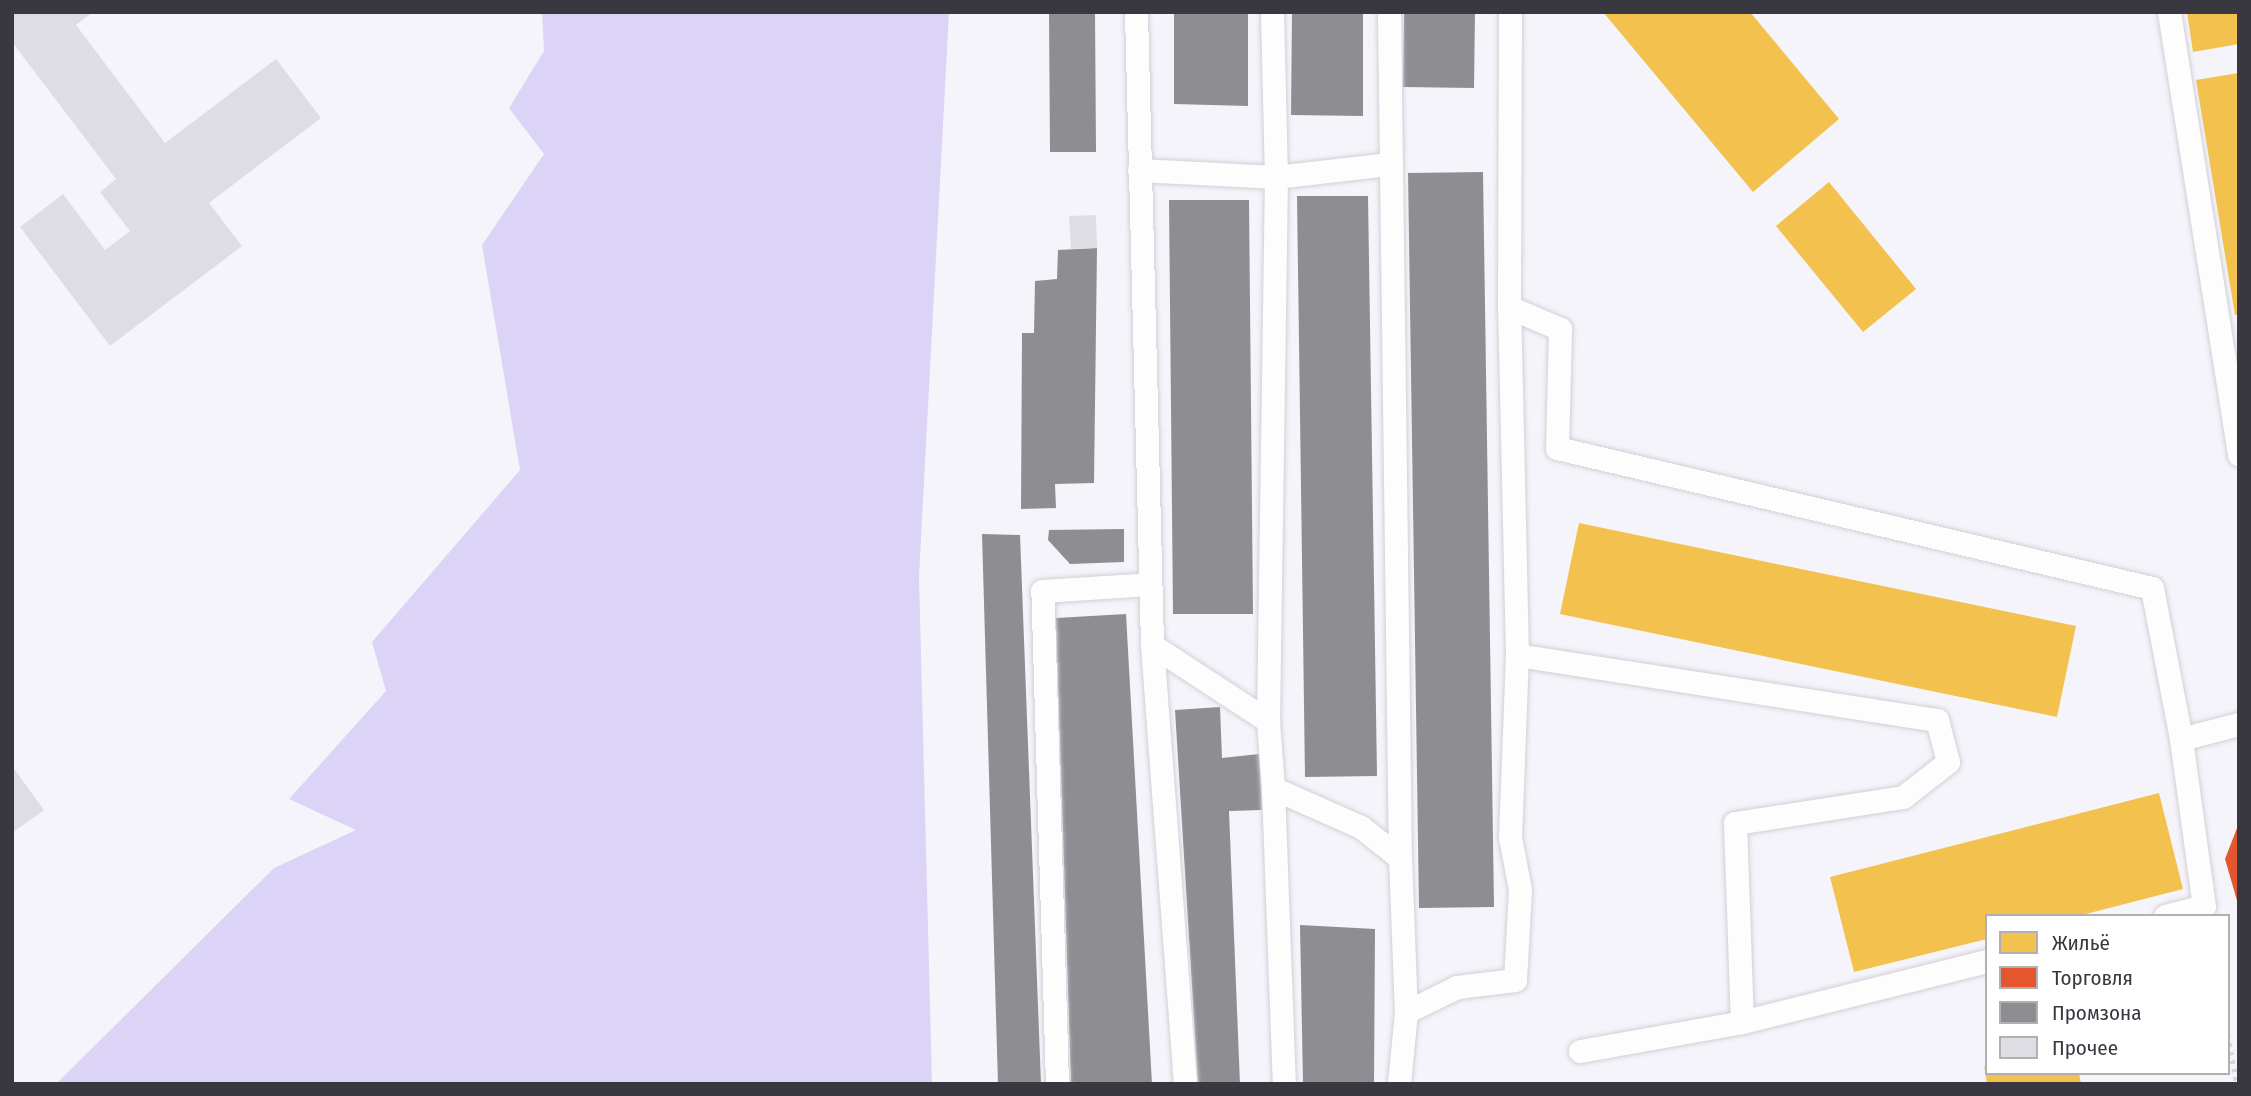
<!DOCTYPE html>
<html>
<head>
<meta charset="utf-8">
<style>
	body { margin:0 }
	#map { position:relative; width:2251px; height:1096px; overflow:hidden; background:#f5f4fa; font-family:"Fira Sans Condensed",sans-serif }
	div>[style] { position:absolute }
	.forest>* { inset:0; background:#dcd4f6 }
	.homes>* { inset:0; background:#f2c14e }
	.shops>* { inset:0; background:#e4572e }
	.industry>* { inset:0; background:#8d8d92 }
	.building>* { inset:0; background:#dedde3 }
	.path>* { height:4.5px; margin-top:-2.25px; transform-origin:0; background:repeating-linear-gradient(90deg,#d6d5d8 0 3.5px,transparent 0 8.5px) }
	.roads { filter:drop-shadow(0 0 2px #d2d0d7) drop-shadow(0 0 2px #d2d0d7) }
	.service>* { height:23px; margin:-11.5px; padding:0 11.5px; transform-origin:11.5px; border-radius:11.5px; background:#fefdfe }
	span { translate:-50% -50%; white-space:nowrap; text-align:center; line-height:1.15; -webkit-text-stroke:7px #fff; paint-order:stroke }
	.frame { position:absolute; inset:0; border:14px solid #39373f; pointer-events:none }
	.legend { position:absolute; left:1985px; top:914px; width:245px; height:161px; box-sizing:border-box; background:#fff; border:2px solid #b0afb2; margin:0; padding:9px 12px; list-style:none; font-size:21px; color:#39373f }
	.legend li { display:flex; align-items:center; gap:14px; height:35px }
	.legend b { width:35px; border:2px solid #b0afb2 }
</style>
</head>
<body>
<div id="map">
	<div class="forest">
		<i style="clip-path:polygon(542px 12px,949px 12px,919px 576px,932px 1084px,56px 1084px,274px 868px,356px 830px,289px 799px,386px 691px,372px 642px,520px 470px,482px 245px,544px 154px,509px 108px,544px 51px)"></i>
	</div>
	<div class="homes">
		<i style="clip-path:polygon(1603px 12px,1750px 12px,1839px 119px,1753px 192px)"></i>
		<i style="clip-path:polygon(2187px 12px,2239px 12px,2239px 44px,2193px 52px)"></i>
		<i style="clip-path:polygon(2239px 73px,2239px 314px,2235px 315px,2196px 80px)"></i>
		<i style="clip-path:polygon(1829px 182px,1916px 289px,1863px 332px,1776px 226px)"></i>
		<i style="clip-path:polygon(1579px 523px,2076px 626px,2057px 717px,1560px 614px)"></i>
		<i style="clip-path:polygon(2159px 793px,2183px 889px,2078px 916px,1987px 916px,1987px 939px,1854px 972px,1830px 877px)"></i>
		<i style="clip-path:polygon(1984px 1065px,1987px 1073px,2079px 1073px,2081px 1084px,1987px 1084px)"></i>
	</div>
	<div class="shops">
		<i style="clip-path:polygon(2239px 823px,2239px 903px,2238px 904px,2225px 859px)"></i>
	</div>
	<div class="industry">
		<i style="clip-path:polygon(1049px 12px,1095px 12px,1096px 152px,1050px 152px)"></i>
		<i style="clip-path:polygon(1174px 12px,1248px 12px,1248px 106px,1174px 104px)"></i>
		<i style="clip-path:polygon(1292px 12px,1363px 12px,1363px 116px,1291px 115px)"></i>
		<i style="clip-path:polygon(1404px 12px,1475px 12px,1474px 88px,1403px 87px)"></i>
		<i style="clip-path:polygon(1483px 172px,1494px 907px,1419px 908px,1408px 173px)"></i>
		<i style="clip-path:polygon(1297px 196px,1368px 196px,1377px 776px,1305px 777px)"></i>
		<i style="clip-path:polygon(1169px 200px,1249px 200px,1253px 614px,1173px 614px)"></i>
		<i style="clip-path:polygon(1097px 248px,1094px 483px,1055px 484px,1056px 508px,1021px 509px,1022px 333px,1034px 333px,1035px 281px,1057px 279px,1058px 250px)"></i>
		<i style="clip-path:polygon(1124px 529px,1124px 562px,1070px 564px,1048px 540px,1049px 530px)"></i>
		<i style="clip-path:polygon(982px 534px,1020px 535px,1041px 1084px,998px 1084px)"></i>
		<i style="clip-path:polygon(1126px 614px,1152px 1084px,1071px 1084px,1056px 618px)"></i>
		<i style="clip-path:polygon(1220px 707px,1222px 758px,1259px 754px,1262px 810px,1229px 811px,1240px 1084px,1198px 1084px,1175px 710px)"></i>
		<i style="clip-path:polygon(1300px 925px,1375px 929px,1374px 1084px,1303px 1084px)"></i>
	</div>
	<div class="building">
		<i style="clip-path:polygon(12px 12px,93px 12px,76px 25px,165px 143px,276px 59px,321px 118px,209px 203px,242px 246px,110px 346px,20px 227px,63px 194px,105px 250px,130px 231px,100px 192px,116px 179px,12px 42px)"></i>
		<i style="clip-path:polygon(1096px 215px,1097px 248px,1071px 249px,1069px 216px)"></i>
		<i style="clip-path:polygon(12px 766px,44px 810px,12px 833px)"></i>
	</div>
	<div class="path">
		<i style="left:2228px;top:1035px;width:50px;rotate:79.6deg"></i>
	</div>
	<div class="roads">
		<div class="service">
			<i style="left:1136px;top:12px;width:633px;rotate:88.55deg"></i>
			<i style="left:1152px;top:645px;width:139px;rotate:33.2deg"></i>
			<i style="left:1268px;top:721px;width:67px;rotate:85.7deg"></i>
			<i style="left:1273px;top:788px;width:96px;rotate:23.9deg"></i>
			<i style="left:1361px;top:827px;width:50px;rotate:38.5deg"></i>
			<i style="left:1400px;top:858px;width:154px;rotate:87.8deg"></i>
			<i style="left:1406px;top:1012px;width:72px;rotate:95.6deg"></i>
			<i style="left:1389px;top:12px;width:846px;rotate:89.26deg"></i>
			<i style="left:2169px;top:12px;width:448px;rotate:81deg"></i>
			<i style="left:1139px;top:170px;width:137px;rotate:2.9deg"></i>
			<i style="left:1276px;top:177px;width:114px;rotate:-6.6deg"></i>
			<i style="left:1509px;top:307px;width:56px;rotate:23.3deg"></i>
			<i style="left:1560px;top:329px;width:119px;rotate:91.4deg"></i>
			<i style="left:1557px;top:448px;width:611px;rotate:13.24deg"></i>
			<i style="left:2152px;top:588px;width:154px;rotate:79.1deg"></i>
			<i style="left:2181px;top:739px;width:169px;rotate:82.2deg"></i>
			<i style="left:2204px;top:906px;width:40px;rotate:165.6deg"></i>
			<i style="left:1152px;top:645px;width:440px;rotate:85.7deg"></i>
			<i style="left:1517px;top:655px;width:425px;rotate:8.8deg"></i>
			<i style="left:1937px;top:720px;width:43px;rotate:75.3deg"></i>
			<i style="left:1948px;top:762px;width:57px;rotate:142.1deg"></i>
			<i style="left:1903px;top:797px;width:170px;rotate:171.2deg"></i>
			<i style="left:1735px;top:823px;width:199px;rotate:88deg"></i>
			<i style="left:1268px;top:721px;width:544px;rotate:-89.16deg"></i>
			<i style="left:1276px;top:177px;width:165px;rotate:-91.4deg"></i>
			<i style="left:2181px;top:739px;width:60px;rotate:-14.5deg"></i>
			<i style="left:1273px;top:788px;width:296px;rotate:87.9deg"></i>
			<i style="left:1406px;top:1012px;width:57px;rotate:-26.1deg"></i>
			<i style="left:1457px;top:987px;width:58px;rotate:-6.9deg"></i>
			<i style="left:1515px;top:980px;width:90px;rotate:-86.8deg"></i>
			<i style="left:1520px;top:890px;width:54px;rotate:-100.7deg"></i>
			<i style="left:1510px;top:837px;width:182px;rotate:-87.8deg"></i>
			<i style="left:1517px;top:655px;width:348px;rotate:-91.3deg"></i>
			<i style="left:1509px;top:307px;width:295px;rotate:-89.8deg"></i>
			<i style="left:1580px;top:1051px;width:165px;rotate:-10.1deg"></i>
			<i style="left:1742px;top:1022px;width:252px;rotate:-14deg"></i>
			<i style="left:1057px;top:1084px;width:493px;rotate:-91.7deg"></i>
			<i style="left:1042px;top:591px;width:107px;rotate:-3.7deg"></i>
		</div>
	</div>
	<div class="frame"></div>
	<ul class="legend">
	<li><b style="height:19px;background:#f2c14e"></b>Жильё</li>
	<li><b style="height:19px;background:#e4572e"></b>Торговля</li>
	<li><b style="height:19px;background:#8d8d92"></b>Промзона</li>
	<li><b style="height:19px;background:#dedde3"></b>Прочее</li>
	</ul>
</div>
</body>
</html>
